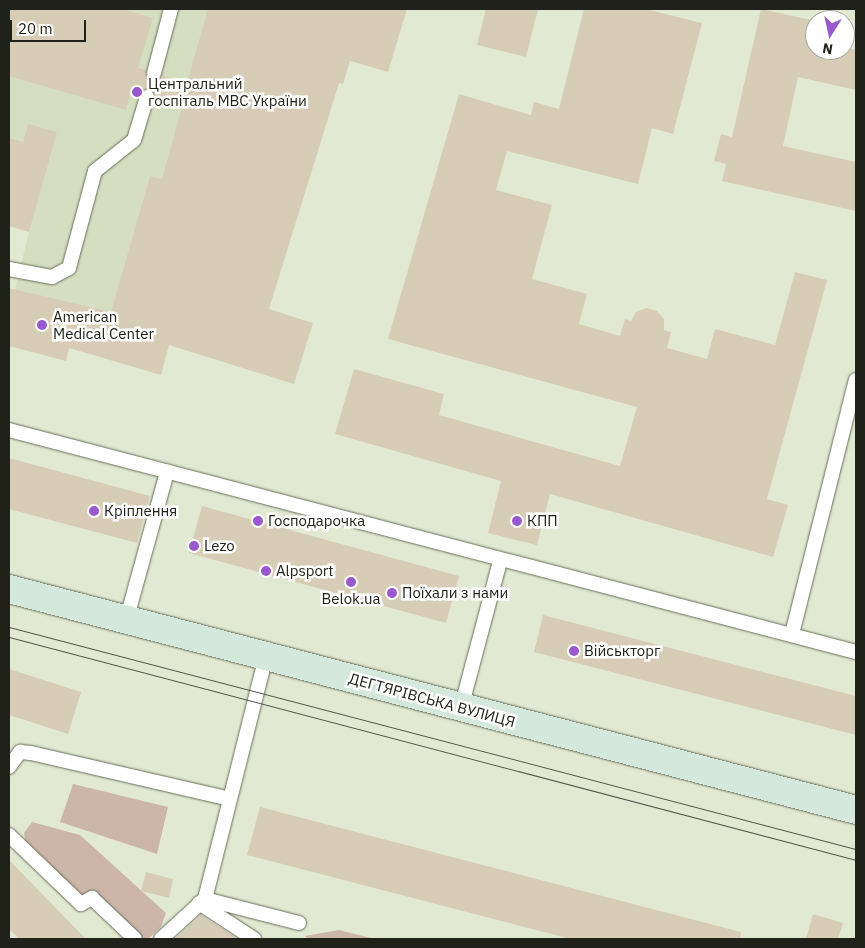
<!DOCTYPE html>
<html>
<head>
<meta charset="utf-8">
<style>
	body { margin:0 }
	#map { position:relative; width:865px; height:948px; overflow:hidden; background:#e2e9d2; font-family:"IBM Plex Sans",sans-serif }
	div>[style] { position:absolute }
	.built>* { inset:0; background:#d5dec1 }
	.green>* { inset:0; background:#ccb6aa }
	.building>* { inset:0; background:#d7cdb7 }
	.roads { filter:drop-shadow(0 0 1px #686e5a) drop-shadow(0 0 1px #686e5a) }
	.service>* { height:14px; margin:-7px; padding:0 7px; transform-origin:7px; border-radius:7px; background:#fff }
	.secondary>* { height:28px; margin:-14px; padding:0 14px; transform-origin:14px; border-radius:14px; background:#d4e8db }
	.tram>* { height:1px; margin:-0.5px; padding:0 0.5px; transform-origin:0.5px; border-radius:0.5px; background:#55584c }
	.dots>* { width:14px; height:14px; translate:-50% -50%; box-sizing:border-box; border:2px solid #fff; border-radius:50% }
	span { translate:-50% -50%; white-space:nowrap; text-align:center; line-height:1.15; -webkit-text-stroke:5px #fff; paint-order:stroke }
	.poi-label { font-size:15px; color:#20221a }
	.left { translate:0 -50%; text-align:left }
	.street-label { font-size:15px; color:#20221a }
	.frame { position:absolute; inset:0; border:10px solid #20221a; pointer-events:none }
	.north { position:absolute; left:805px; top:10px; width:50px; height:50px; box-sizing:border-box; background:#fff; border:1px solid #a6a7a3; border-radius:50%; rotate:190deg; font-size:14px; font-weight:700; line-height:20px; text-align:center; color:#20221a }
	.north::after { content:''; display:block; margin:auto; width:18px; height:22px; background:#9958cd; clip-path:polygon(50% 0,100% 100%,50% 72%,0 100%) }
	.scale { position:absolute; left:10px; top:20px; width:76px; height:22px; box-sizing:border-box; border:2px solid #20221a; border-top:0; padding-left:6px; font-size:15px; line-height:18px; white-space:nowrap; color:#20221a; -webkit-text-stroke:4px #fff; paint-order:stroke }
</style>
</head>
<body>
<div id="map">
	<div class="built">
		<i style="clip-path:polygon(9px 9px,291px 9px,233px 200px,150px 176px,111px 314px,15px 290px,29px 232px,9px 226px)"></i>
	</div>
	<div class="green">
		<i style="clip-path:polygon(73px 784px,168px 807px,157px 854px,60px 822px)"></i>
		<i style="clip-path:polygon(32px 822px,80px 835px,166px 913px,161px 927px,148px 939px,140px 939px,28px 857px,24px 833px)"></i>
		<i style="clip-path:polygon(339px 930px,375px 939px,308px 939px,305px 936px)"></i>
	</div>
	<div class="building">
		<i style="clip-path:polygon(9px 9px,122px 9px,153px 18px,138px 68px,146px 70px,151px 81px,162px 75px,187px 83px,208px 9px,407px 9px,388px 72px,350px 61px,343px 84px,339px 83px,269px 309px,313px 323px,294px 384px,169px 345px,161px 375px,69px 348px,66px 361px,9px 346px,9px 288px,111px 312px,150px 176px,162px 179px,182px 107px,155px 100px,149px 89px,139px 95px,131px 92px,126px 110px,9px 76px)"></i>
		<i style="clip-path:polygon(486px 9px,538px 9px,526px 57px,477px 45px)"></i>
		<i style="clip-path:polygon(584px 9px,645px 9px,702px 23px,673px 134px,652px 128px,638px 184px,507px 151px,496px 190px,552px 205px,532px 279px,587px 294px,579px 324px,620px 336px,625px 319px,631px 321px,636px 312px,647px 308px,657px 311px,664px 319px,664px 330px,671px 332px,667px 348px,707px 359px,715px 329px,775px 345px,795px 272px,827px 280px,767px 499px,788px 505px,773px 557px,550px 494px,537px 545px,488px 533px,501px 481px,335px 434px,354px 369px,444px 394px,439px 415px,620px 466px,637px 407px,388px 339px,459px 94px,531px 115px,534px 102px,559px 109px)"></i>
		<i style="clip-path:polygon(761px 9px,811px 20px,807px 38px,815px 40px,815px 50px,856px 49px,856px 90px,798px 77px,783px 146px,856px 162px,856px 211px,722px 181px,726px 164px,714px 161px,721px 134px,732px 137px)"></i>
		<i style="clip-path:polygon(28px 124px,57px 132px,29px 232px,9px 226px,9px 138px,23px 142px)"></i>
		<i style="clip-path:polygon(9px 458px,150px 496px,137px 543px,9px 509px)"></i>
		<i style="clip-path:polygon(202px 506px,459px 576px,446px 623px,189px 553px)"></i>
		<i style="clip-path:polygon(543px 615px,856px 696px,856px 735px,534px 652px)"></i>
		<i style="clip-path:polygon(9px 669px,81px 692px,68px 734px,9px 715px)"></i>
		<i style="clip-path:polygon(260px 807px,741px 932px,740px 939px,571px 939px,247px 855px)"></i>
		<i style="clip-path:polygon(9px 860px,86px 939px,19px 939px,9px 929px)"></i>
		<i style="clip-path:polygon(146px 872px,173px 879px,169px 898px,141px 891px)"></i>
		<i style="clip-path:polygon(813px 914px,843px 923px,838px 939px,806px 939px)"></i>
		<i style="clip-path:polygon(201px 915px,238px 939px,175px 939px)"></i>
	</div>
	<div class="roads">
		<div class="service">
			<i style="left:154px;top:73px;width:66px;rotate:-75.1deg"></i>
			<i style="left:9px;top:269px;width:44px;rotate:10.5deg"></i>
			<i style="left:52px;top:277px;width:19px;rotate:-28deg"></i>
			<i style="left:69px;top:268px;width:100px;rotate:-75deg"></i>
			<i style="left:95px;top:171px;width:50px;rotate:-38.5deg"></i>
			<i style="left:134px;top:140px;width:45px;rotate:-73.2deg"></i>
			<i style="left:9px;top:430px;width:876px;rotate:14.69deg"></i>
			<i style="left:126px;top:621px;width:155px;rotate:-74.6deg"></i>
			<i style="left:792px;top:634px;width:262px;rotate:-75.9deg"></i>
			<i style="left:461px;top:708px;width:152px;rotate:-75.1deg"></i>
			<i style="left:9px;top:767px;width:19px;rotate:-54deg"></i>
			<i style="left:20px;top:752px;width:11px;rotate:5deg"></i>
			<i style="left:31px;top:753px;width:204px;rotate:13deg"></i>
			<i style="left:9px;top:835px;width:100px;rotate:43.8deg"></i>
			<i style="left:81px;top:904px;width:13px;rotate:-29deg"></i>
			<i style="left:92px;top:898px;width:59px;rotate:43.6deg"></i>
			<i style="left:205px;top:899px;width:97px;rotate:14.3deg"></i>
			<i style="left:199px;top:903px;width:66px;rotate:33.2deg"></i>
			<i style="left:161px;top:939px;width:59px;rotate:-42.3deg"></i>
			<i style="left:205px;top:899px;width:250px;rotate:-75.9deg"></i>
		</div>
		<div class="secondary">
			<i style="left:9px;top:589px;width:875px;rotate:14.62deg"></i>
		</div>
	</div>
	<div class="tram">
		<i style="left:9px;top:627px;width:876px;rotate:14.69deg"></i>
		<i style="left:9px;top:637px;width:876px;rotate:14.75deg"></i>
	</div>
	<div class="dots">
		<i style="left:137px;top:92px;background:#9958cd"></i>
		<i style="left:42px;top:325px;background:#9958cd"></i>
		<i style="left:94px;top:511px;background:#9958cd"></i>
		<i style="left:258px;top:521px;background:#9958cd"></i>
		<i style="left:517px;top:521px;background:#9958cd"></i>
		<i style="left:194px;top:546px;background:#9958cd"></i>
		<i style="left:266px;top:571px;background:#9958cd"></i>
		<i style="left:351px;top:582px;background:#9958cd"></i>
		<i style="left:392px;top:593px;background:#9958cd"></i>
		<i style="left:574px;top:651px;background:#9958cd"></i>
	</div>
	<div class="poi-label">
		<span class="left" style="left:148px;top:92px">Центральний<br>госпіталь МВС України</span>
		<span class="left" style="left:53px;top:325px">American<br>Medical Center</span>
		<span class="left" style="left:104px;top:511px">Кріплення</span>
		<span class="left" style="left:268px;top:521px">Господарочка</span>
		<span class="left" style="left:527px;top:521px">КПП</span>
		<span class="left" style="left:204px;top:546px">Lezo</span>
		<span class="left" style="left:276px;top:571px">Alpsport</span>
		<span class="left" style="left:402px;top:593px">Поїхали з нами</span>
		<span style="left:351px;top:599px">Belok.ua</span>
		<span class="left" style="left:584px;top:651px">Військторг</span>
	</div>
	<div class="street-label">
		<span style="left:432px;top:700px;rotate:15deg">ДЕГТЯРІВСЬКА ВУЛИЦЯ</span>
	</div>
	<div class="frame"></div>
	<div class="north">N</div>
	<div class="scale">20 m</div>
</div>
</body>
</html>
